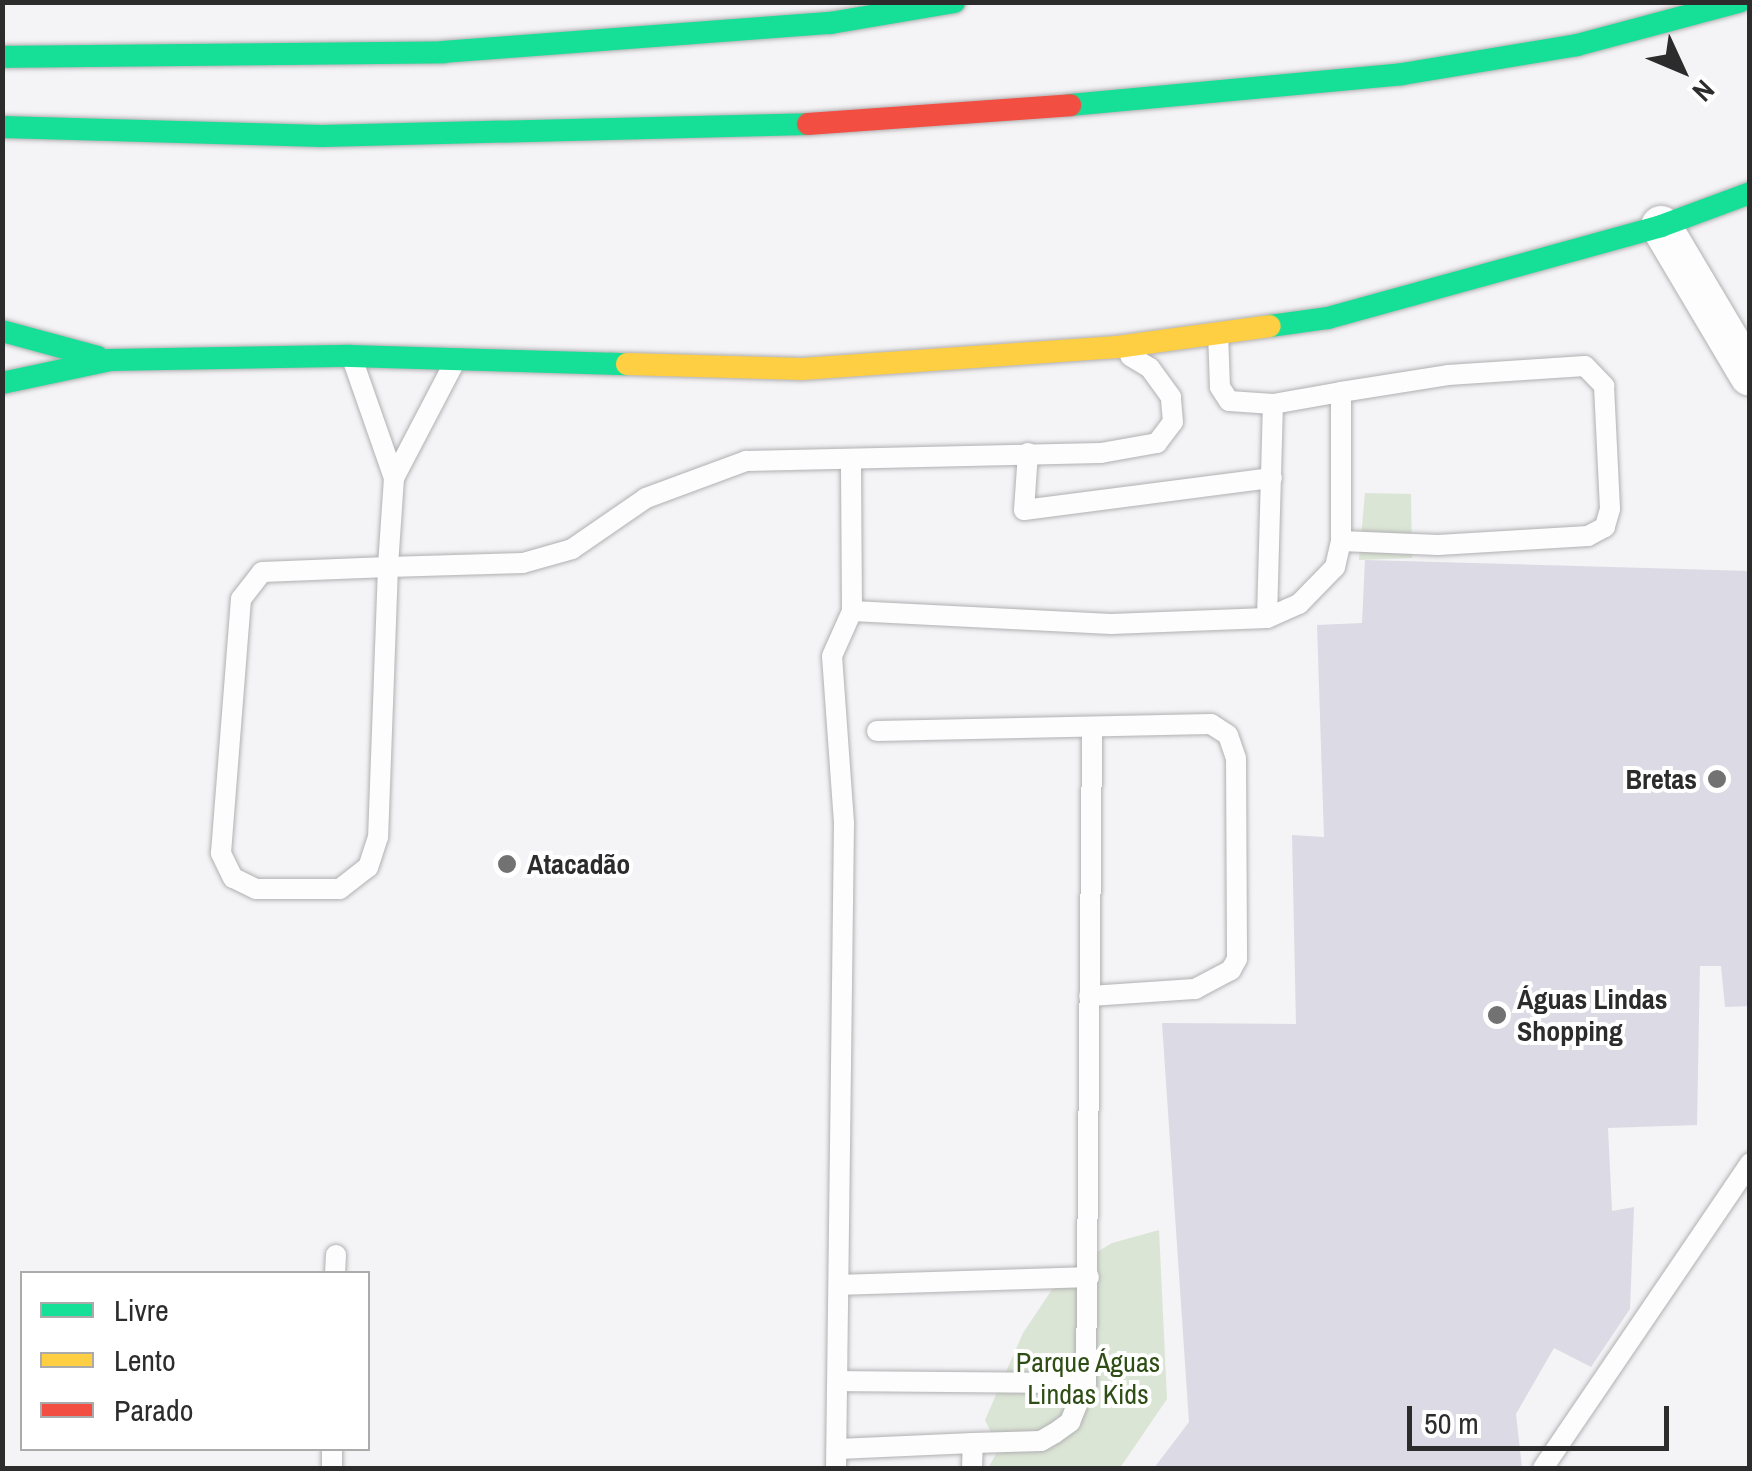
<!DOCTYPE html>
<html>
<head>
<meta charset="utf-8">
<style>
	body { margin:0 }
	#map { position:relative; width:1752px; height:1471px; overflow:hidden; background:#f4f3f5; font-family:"Archivo Narrow",sans-serif }
	div>[style] { position:absolute }
	.green>* { inset:0; background:#dbe5d5 }
	.building>* { inset:0; background:#dcdae4 }
	.roads { filter:drop-shadow(0 0 2px #b1b0b2) drop-shadow(0 0 2px #b1b0b2) }
	.lane>* { height:20px; margin:-10px; padding:0 10px; transform-origin:10px; border-radius:10px; background:#fdfdfe }
	.street>* { height:40px; margin:-20px; padding:0 20px; transform-origin:20px; border-radius:20px; background:#fdfdfe }
	.fast>* { height:22px; margin:-11px; padding:0 11px; transform-origin:11px; border-radius:11px; background:#16e098 }
	.slow>* { height:22px; margin:-11px; padding:0 11px; transform-origin:11px; border-radius:11px; background:#ffcf43 }
	.jam>* { height:22px; margin:-11px; padding:0 11px; transform-origin:11px; border-radius:11px; background:#f24e42 }
	.dots>* { width:28px; height:28px; translate:-50% -50%; box-sizing:border-box; border:5px solid #fff; border-radius:50% }
	span { translate:-50% -50%; white-space:nowrap; text-align:center; line-height:1.15; -webkit-text-stroke:8px #fff; paint-order:stroke }
	.poi-label { font-size:28px; color:#2d2c2d; font-weight:700 }
	.right { translate:-100% -50%; text-align:right }
	.left { translate:0 -50%; text-align:left }
	.park-label { font-size:28px; color:#2f4e15 }
	.frame { position:absolute; inset:0; border:5px solid #2d2c2d; pointer-events:none }
	.legend { position:absolute; left:20px; top:1271px; width:350px; height:180px; box-sizing:border-box; background:#fff; border:2px solid #ababab; margin:0; padding:12px 18px; list-style:none; font-size:30px; color:#2d2c2d }
	.legend li { display:flex; align-items:center; gap:20px; height:50px }
	.legend b { width:50px; border:2px solid #ababab }
	.north { position:absolute; left:1632px; top:20px; width:100px; height:100px; -webkit-text-stroke:8px #fff; paint-order:stroke; rotate:134deg; font-size:28px; font-weight:700; line-height:40px; text-align:center; color:#2d2c2d }
	.north::after { content:''; display:block; margin:auto; width:35px; height:45px; background:#2d2c2d; clip-path:polygon(50% 0,100% 100%,50% 72%,0 100%) }
	.scale { position:absolute; left:1407px; top:1406px; width:262px; height:45px; box-sizing:border-box; border:5px solid #2d2c2d; border-top:0; padding-left:12px; font-size:30px; line-height:35px; white-space:nowrap; color:#2d2c2d; -webkit-text-stroke:8px #fff; paint-order:stroke }
</style>
</head>
<body>
<div id="map">
	<div class="green">
		<i style="clip-path:polygon(1365px 493px,1411px 494px,1412px 558px,1359px 560px)"></i>
		<i style="clip-path:polygon(1159px 1230px,1167px 1399px,1120px 1468px,988px 1468px,999px 1449px,985px 1420px,1023px 1333px,1063px 1273px,1112px 1243px)"></i>
	</div>
	<div class="building">
		<i style="clip-path:polygon(1365px 560px,1750px 571px,1750px 1006px,1725px 1007px,1721px 966px,1700px 966px,1697px 1125px,1608px 1128px,1612px 1211px,1634px 1207px,1630px 1309px,1591px 1367px,1554px 1348px,1516px 1414px,1522px 1468px,1154px 1468px,1189px 1422px,1162px 1023px,1296px 1024px,1292px 835px,1324px 837px,1317px 625px,1362px 623px)"></i>
	</div>
	<div class="roads">
		<div class="lane">
			<i style="left:352px;top:358px;width:127px;rotate:70.7deg"></i>
			<i style="left:394px;top:478px;width:89px;rotate:93.9deg"></i>
			<i style="left:388px;top:567px;width:270px;rotate:92.1deg"></i>
			<i style="left:378px;top:837px;width:32px;rotate:108deg"></i>
			<i style="left:368px;top:867px;width:36px;rotate:142deg"></i>
			<i style="left:340px;top:889px;width:84px;rotate:180deg"></i>
			<i style="left:256px;top:889px;width:25px;rotate:-154deg"></i>
			<i style="left:233px;top:878px;width:28px;rotate:-116deg"></i>
			<i style="left:221px;top:853px;width:255px;rotate:-85.5deg"></i>
			<i style="left:241px;top:599px;width:34px;rotate:-52deg"></i>
			<i style="left:262px;top:572px;width:126px;rotate:-2.3deg"></i>
			<i style="left:388px;top:567px;width:135px;rotate:-1.7deg"></i>
			<i style="left:523px;top:563px;width:51px;rotate:-15.9deg"></i>
			<i style="left:572px;top:549px;width:90px;rotate:-34.6deg"></i>
			<i style="left:646px;top:498px;width:107px;rotate:-20.3deg"></i>
			<i style="left:746px;top:461px;width:355px;rotate:-1.3deg"></i>
			<i style="left:1101px;top:453px;width:57px;rotate:-10.1deg"></i>
			<i style="left:1157px;top:443px;width:26px;rotate:-53deg"></i>
			<i style="left:1173px;top:422px;width:25px;rotate:-95deg"></i>
			<i style="left:1171px;top:397px;width:36px;rotate:-126deg"></i>
			<i style="left:1150px;top:368px;width:23px;rotate:-149deg"></i>
			<i style="left:1341px;top:392px;width:108px;rotate:-9deg"></i>
			<i style="left:1448px;top:375px;width:137px;rotate:-3.8deg"></i>
			<i style="left:1585px;top:366px;width:28px;rotate:46deg"></i>
			<i style="left:1604px;top:386px;width:123px;rotate:87.2deg"></i>
			<i style="left:1610px;top:509px;width:19px;rotate:106deg"></i>
			<i style="left:1605px;top:527px;width:19px;rotate:152deg"></i>
			<i style="left:1588px;top:536px;width:150px;rotate:176.6deg"></i>
			<i style="left:1438px;top:545px;width:97px;rotate:-177.6deg"></i>
			<i style="left:1028px;top:453px;width:57px;rotate:94deg"></i>
			<i style="left:1024px;top:510px;width:250px;rotate:-7.4deg"></i>
			<i style="left:394px;top:478px;width:127px;rotate:-62.4deg"></i>
			<i style="left:852px;top:611px;width:259px;rotate:2.9deg"></i>
			<i style="left:1111px;top:624px;width:156px;rotate:-2.2deg"></i>
			<i style="left:1267px;top:618px;width:35px;rotate:-24deg"></i>
			<i style="left:1299px;top:604px;width:52px;rotate:-45.8deg"></i>
			<i style="left:1335px;top:567px;width:27px;rotate:-77deg"></i>
			<i style="left:1341px;top:541px;width:149px;rotate:-90deg"></i>
			<i style="left:1341px;top:392px;width:69px;rotate:170deg"></i>
			<i style="left:1273px;top:404px;width:44px;rotate:-176.1deg"></i>
			<i style="left:1229px;top:401px;width:17px;rotate:-123deg"></i>
			<i style="left:1220px;top:387px;width:54px;rotate:-92.1deg"></i>
			<i style="left:1267px;top:618px;width:214px;rotate:-88.4deg"></i>
			<i style="left:877px;top:731px;width:334px;rotate:-1.2deg"></i>
			<i style="left:1211px;top:724px;width:20px;rotate:33deg"></i>
			<i style="left:1228px;top:735px;width:24px;rotate:71deg"></i>
			<i style="left:1236px;top:758px;width:201px;rotate:89.7deg"></i>
			<i style="left:1237px;top:959px;width:13px;rotate:119deg"></i>
			<i style="left:1231px;top:970px;width:41px;rotate:152.2deg"></i>
			<i style="left:1195px;top:989px;width:106px;rotate:176.2deg"></i>
			<i style="left:335px;top:1274px;width:19px;rotate:-87deg"></i>
			<i style="left:839px;top:1285px;width:250px;rotate:-1.8deg"></i>
			<i style="left:839px;top:1381px;width:247px;rotate:0.5deg"></i>
			<i style="left:838px;top:1449px;width:135px;rotate:-2.5deg"></i>
			<i style="left:332px;top:1468px;width:20px;rotate:-90deg"></i>
			<i style="left:836px;top:1468px;width:645px;rotate:-89.29deg"></i>
			<i style="left:844px;top:823px;width:167px;rotate:-94.1deg"></i>
			<i style="left:832px;top:656px;width:49px;rotate:-66deg"></i>
			<i style="left:852px;top:611px;width:149px;rotate:-90.4deg"></i>
			<i style="left:972px;top:1468px;width:25px;rotate:-88deg"></i>
			<i style="left:973px;top:1443px;width:68px;rotate:-1.7deg"></i>
			<i style="left:1041px;top:1441px;width:16px;rotate:-30deg"></i>
			<i style="left:1055px;top:1433px;width:19px;rotate:-36deg"></i>
			<i style="left:1070px;top:1422px;width:42px;rotate:-67.7deg"></i>
			<i style="left:1086px;top:1383px;width:654px;rotate:-89.47deg"></i>
			<i style="left:1543px;top:1468px;width:369px;rotate:-55.8deg"></i>
		</div>
		<div class="street">
			<i style="left:1661px;top:226px;width:174px;rotate:59.3deg"></i>
		</div>
		<div class="fast">
			<i style="left:2px;top:57px;width:441px;rotate:-0.6deg"></i>
			<i style="left:443px;top:52px;width:388px;rotate:-4.3deg"></i>
			<i style="left:830px;top:23px;width:126px;rotate:-9.6deg"></i>
			<i style="left:1070px;top:105px;width:333px;rotate:-5.3deg"></i>
			<i style="left:1402px;top:74px;width:177px;rotate:-9.4deg"></i>
			<i style="left:1577px;top:45px;width:168px;rotate:-14.9deg"></i>
			<i style="left:2px;top:127px;width:320px;rotate:1.6deg"></i>
			<i style="left:322px;top:136px;width:486px;rotate:-1.4deg"></i>
			<i style="left:1270px;top:326px;width:59px;rotate:-7.9deg"></i>
			<i style="left:1328px;top:318px;width:345px;rotate:-15.4deg"></i>
			<i style="left:1661px;top:226px;width:95px;rotate:-20.3deg"></i>
			<i style="left:2px;top:331px;width:99px;rotate:15.2deg"></i>
			<i style="left:2px;top:383px;width:110px;rotate:-12deg"></i>
			<i style="left:110px;top:360px;width:241px;rotate:-1deg"></i>
			<i style="left:351px;top:356px;width:276px;rotate:1.7deg"></i>
		</div>
		<div class="slow">
			<i style="left:627px;top:364px;width:175px;rotate:1.6deg"></i>
			<i style="left:802px;top:369px;width:316px;rotate:-4deg"></i>
			<i style="left:1117px;top:347px;width:154px;rotate:-7.8deg"></i>
		</div>
		<div class="jam">
			<i style="left:808px;top:124px;width:263px;rotate:-4.1deg"></i>
		</div>
	</div>
	<div class="dots">
		<i style="left:1717px;top:779px;background:#737273"></i>
		<i style="left:507px;top:864px;background:#737273"></i>
		<i style="left:1497px;top:1015px;background:#737273"></i>
	</div>
	<div class="poi-label">
		<span class="right" style="left:1697px;top:779px">Bretas</span>
		<span class="left" style="left:527px;top:864px">Atacadão</span>
		<span class="left" style="left:1517px;top:1015px">Águas Lindas<br>Shopping</span>
	</div>
	<div class="park-label">
		<span style="left:1088px;top:1378px">Parque Águas<br>Lindas Kids</span>
	</div>
	<div class="frame"></div>
	<ul class="legend">
	<li><b style="height:12px;background:#16e098"></b>Livre</li>
	<li><b style="height:12px;background:#ffcf43"></b>Lento</li>
	<li><b style="height:12px;background:#f24e42"></b>Parado</li>
	</ul>
	<div class="north">N</div>
	<div class="scale">50 m</div>
</div>
</body>
</html>
